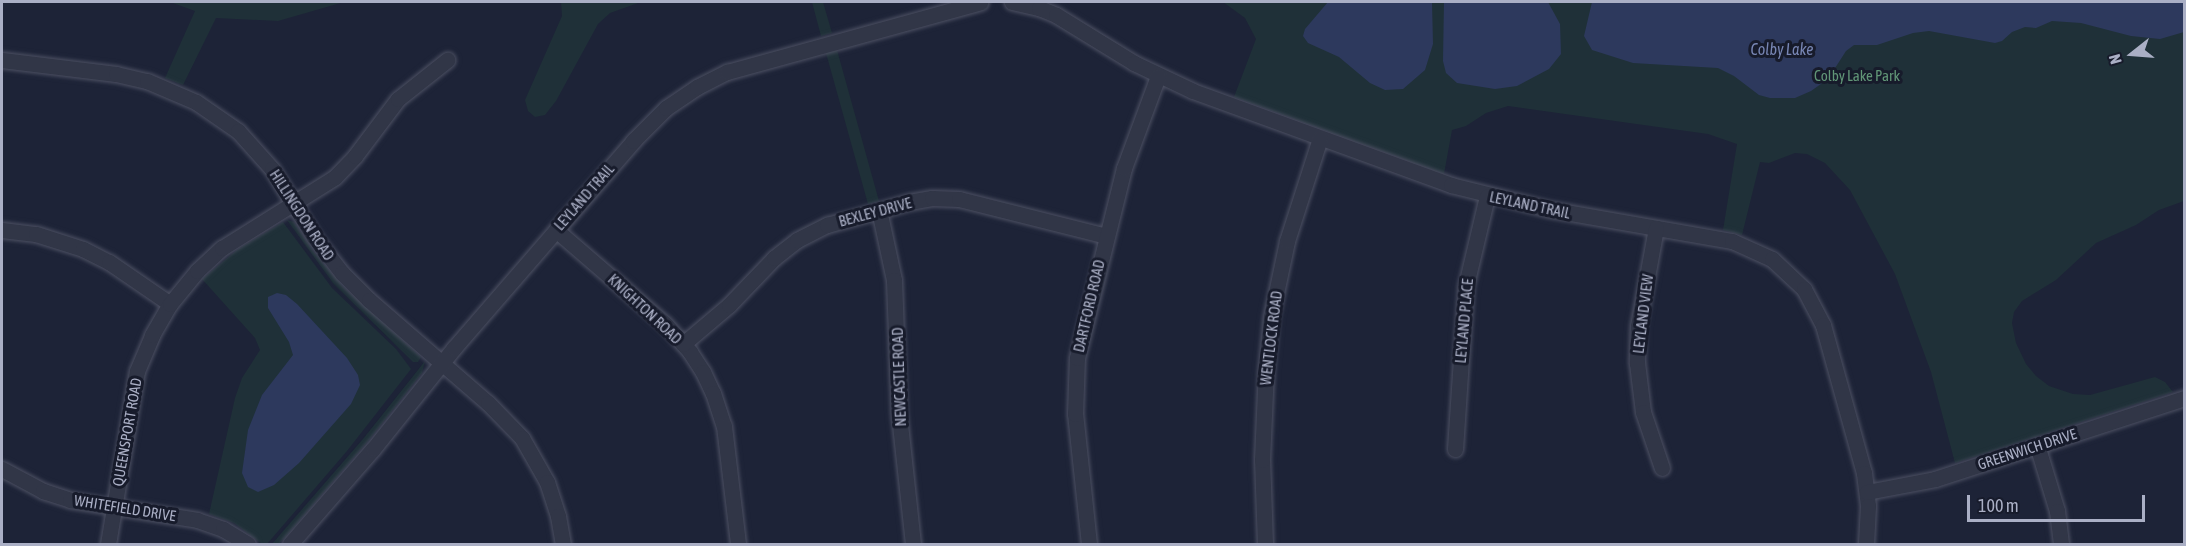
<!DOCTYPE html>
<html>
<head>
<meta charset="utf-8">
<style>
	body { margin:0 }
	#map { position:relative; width:2186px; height:546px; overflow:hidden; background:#1d2337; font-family:"Asap Condensed",sans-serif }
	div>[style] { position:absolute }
	.green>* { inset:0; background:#1f3038 }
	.water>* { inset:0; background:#2d395d }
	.roads { filter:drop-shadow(0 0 2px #4c5062) drop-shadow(0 0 2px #4c5062) }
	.minor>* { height:15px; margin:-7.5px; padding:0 7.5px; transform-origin:7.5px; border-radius:7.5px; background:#313647 }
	span { translate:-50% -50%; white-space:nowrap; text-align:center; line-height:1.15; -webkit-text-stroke:6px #171b2b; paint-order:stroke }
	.park-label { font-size:15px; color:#619677 }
	.street-label { font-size:15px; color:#aaafc5 }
	.water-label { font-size:16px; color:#7886b4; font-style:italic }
	.frame { position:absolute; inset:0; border:3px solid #aaafc5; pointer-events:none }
	.north { position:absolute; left:2102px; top:24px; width:60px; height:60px; -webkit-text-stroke:4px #171b2b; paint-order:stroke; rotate:253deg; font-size:16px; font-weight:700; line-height:24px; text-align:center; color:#aaafc5 }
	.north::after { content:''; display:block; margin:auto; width:21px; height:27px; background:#aaafc5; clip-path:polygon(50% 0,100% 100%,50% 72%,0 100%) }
	.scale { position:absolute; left:1967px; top:495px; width:178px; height:27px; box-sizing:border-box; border:3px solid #aaafc5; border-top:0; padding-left:8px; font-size:18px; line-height:21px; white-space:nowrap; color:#aaafc5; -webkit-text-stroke:4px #171b2b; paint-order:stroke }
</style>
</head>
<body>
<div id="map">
	<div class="green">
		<i style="clip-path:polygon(170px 2px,344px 2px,278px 21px,216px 18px,183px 85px,165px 78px,195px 11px)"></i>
		<i style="clip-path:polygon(561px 2px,641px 2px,610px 13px,598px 24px,556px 101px,545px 115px,535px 117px,528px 111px,525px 100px,562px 16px)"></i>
		<i style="clip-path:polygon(812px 2px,823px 2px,832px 33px,821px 36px)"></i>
		<i style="clip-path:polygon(1223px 2px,2184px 2px,2184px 201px,2159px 210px,2136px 225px,2096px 243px,2056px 280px,2022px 301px,2014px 312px,2012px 323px,2016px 343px,2026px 364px,2036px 376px,2049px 386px,2073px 394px,2090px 395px,2155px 377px,2165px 382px,2173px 392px,1955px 463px,1931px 372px,1895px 274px,1850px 190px,1825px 163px,1807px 154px,1795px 153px,1769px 163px,1760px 162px,1742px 235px,1723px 230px,1737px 144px,1708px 134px,1508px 106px,1486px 113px,1466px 126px,1452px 130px,1444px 174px,1234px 97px,1256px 39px,1245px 18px)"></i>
		<i style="clip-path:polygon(837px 50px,879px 201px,868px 204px,826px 53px)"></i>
		<i style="clip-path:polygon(287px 220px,294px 222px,314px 252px,344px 288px,421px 357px,418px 362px,413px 362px,333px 283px)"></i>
		<i style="clip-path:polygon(283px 222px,332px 288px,396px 349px,411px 369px,347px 451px,267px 544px,262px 544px,234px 523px,209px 514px,235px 398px,242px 378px,260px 350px,255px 338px,202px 279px,238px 249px)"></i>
		<i style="clip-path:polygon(425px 361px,422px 373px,369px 440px,279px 544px,272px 544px,363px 439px)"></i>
	</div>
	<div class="water">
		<i style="clip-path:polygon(1328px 2px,1432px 2px,1433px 44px,1425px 70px,1403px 89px,1385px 90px,1370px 83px,1339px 57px,1308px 43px,1303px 36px,1305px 29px)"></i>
		<i style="clip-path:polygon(1444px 2px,1548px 2px,1560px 24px,1561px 54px,1549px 69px,1517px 86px,1495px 89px,1457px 83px,1446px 73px,1443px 61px)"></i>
		<i style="clip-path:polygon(1592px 2px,2184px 2px,2184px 32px,2160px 39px,2131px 36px,2081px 23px,2052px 21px,2036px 28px,2025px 27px,2012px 32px,2002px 41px,1995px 43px,1929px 31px,1913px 33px,1877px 45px,1854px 45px,1846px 51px,1828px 79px,1811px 91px,1795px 98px,1770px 98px,1759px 95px,1734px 76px,1718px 68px,1633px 63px,1592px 50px,1584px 36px)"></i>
		<i style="clip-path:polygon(277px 293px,286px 295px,297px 304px,347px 358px,358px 375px,360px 385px,351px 404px,299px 463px,274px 485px,258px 492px,248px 487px,242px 473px,248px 430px,262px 395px,293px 355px,289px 342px,268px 308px,268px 297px)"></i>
	</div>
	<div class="roads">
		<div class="minor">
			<i style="left:1012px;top:2px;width:28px;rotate:13deg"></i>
			<i style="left:1039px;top:8px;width:18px;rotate:22deg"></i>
			<i style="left:1056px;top:15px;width:92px;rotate:31.6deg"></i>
			<i style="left:1134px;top:63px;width:65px;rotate:25.4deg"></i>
			<i style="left:1193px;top:91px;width:275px;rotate:20deg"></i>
			<i style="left:1451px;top:185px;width:100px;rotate:13.9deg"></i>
			<i style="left:1548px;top:209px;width:187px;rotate:9.9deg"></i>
			<i style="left:1732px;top:241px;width:44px;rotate:24.2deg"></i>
			<i style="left:1772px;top:259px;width:44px;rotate:43.2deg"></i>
			<i style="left:1804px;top:289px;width:41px;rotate:62.2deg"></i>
			<i style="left:1823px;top:325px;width:154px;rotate:74.5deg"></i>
			<i style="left:1864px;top:473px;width:33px;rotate:83deg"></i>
			<i style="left:1868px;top:506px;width:38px;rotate:93deg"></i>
			<i style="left:2px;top:60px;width:115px;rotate:7deg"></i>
			<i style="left:116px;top:74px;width:32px;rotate:13deg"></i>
			<i style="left:147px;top:81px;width:53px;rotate:23.2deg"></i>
			<i style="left:196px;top:102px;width:51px;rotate:34.6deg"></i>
			<i style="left:238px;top:131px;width:51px;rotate:48.2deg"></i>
			<i style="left:272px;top:169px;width:80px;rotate:58.3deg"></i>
			<i style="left:314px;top:237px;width:46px;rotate:52.1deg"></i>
			<i style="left:342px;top:273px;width:38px;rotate:45deg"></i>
			<i style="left:369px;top:300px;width:157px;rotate:40.9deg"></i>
			<i style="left:488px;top:403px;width:49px;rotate:45.8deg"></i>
			<i style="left:522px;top:438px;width:51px;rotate:60.4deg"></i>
			<i style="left:547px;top:482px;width:36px;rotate:72deg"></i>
			<i style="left:558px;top:516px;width:28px;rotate:80deg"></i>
			<i style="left:879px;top:210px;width:72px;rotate:77.9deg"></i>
			<i style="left:894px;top:280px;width:135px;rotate:87.9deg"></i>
			<i style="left:899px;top:415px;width:130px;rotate:83.8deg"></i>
			<i style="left:1656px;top:228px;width:100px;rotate:100.4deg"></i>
			<i style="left:1638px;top:326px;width:37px;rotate:92deg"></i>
			<i style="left:1637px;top:363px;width:49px;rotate:83deg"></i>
			<i style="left:1643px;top:412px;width:59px;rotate:71.3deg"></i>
			<i style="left:2px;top:230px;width:34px;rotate:7deg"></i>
			<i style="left:36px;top:234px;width:49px;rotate:17.7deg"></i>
			<i style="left:83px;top:249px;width:29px;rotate:27deg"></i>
			<i style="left:109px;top:262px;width:74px;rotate:34.5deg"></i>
			<i style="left:556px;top:230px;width:145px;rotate:40.8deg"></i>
			<i style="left:666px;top:325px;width:36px;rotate:48deg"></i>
			<i style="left:690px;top:352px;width:24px;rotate:57deg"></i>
			<i style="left:703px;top:372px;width:23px;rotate:65deg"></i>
			<i style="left:713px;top:393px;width:35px;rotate:72deg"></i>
			<i style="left:724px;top:426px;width:119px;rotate:83.2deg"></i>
			<i style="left:683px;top:344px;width:60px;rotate:-40.3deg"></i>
			<i style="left:729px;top:305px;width:65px;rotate:-46.2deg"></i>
			<i style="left:774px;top:258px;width:29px;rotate:-38deg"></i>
			<i style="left:797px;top:240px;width:34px;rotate:-27deg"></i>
			<i style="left:827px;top:225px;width:85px;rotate:-15.7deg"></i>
			<i style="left:909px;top:202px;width:23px;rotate:-10deg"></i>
			<i style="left:932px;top:198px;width:27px;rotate:2deg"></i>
			<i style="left:959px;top:199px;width:152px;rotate:14.1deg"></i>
			<i style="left:2037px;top:445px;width:69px;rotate:73.1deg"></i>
			<i style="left:2057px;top:511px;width:33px;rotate:83deg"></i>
			<i style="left:1455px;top:449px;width:164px;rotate:-86.2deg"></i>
			<i style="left:1466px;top:285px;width:91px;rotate:-76.7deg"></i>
			<i style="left:2px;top:469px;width:47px;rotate:28.2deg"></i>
			<i style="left:43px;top:491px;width:28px;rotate:18deg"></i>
			<i style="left:70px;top:500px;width:129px;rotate:8.9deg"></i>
			<i style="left:197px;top:520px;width:28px;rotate:19deg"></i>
			<i style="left:223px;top:529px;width:29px;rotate:31deg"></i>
			<i style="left:1867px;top:492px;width:69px;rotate:-10.8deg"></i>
			<i style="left:1935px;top:479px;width:262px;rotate:-18deg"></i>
			<i style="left:108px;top:544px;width:175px;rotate:-80.5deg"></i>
			<i style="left:137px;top:371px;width:39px;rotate:-67deg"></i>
			<i style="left:152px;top:335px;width:36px;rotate:-60deg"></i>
			<i style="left:170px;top:304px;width:43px;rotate:-50.7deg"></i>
			<i style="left:197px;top:271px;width:34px;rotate:-43deg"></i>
			<i style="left:222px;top:248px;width:133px;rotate:-32.1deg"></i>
			<i style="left:335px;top:177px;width:29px;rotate:-46deg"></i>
			<i style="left:355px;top:156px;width:71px;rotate:-53deg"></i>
			<i style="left:398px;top:99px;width:63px;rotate:-38.5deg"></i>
			<i style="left:290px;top:544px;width:126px;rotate:-48.9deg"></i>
			<i style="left:373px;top:449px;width:129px;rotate:-51.3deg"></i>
			<i style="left:454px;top:348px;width:274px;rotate:-49.1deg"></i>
			<i style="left:633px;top:141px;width:47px;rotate:-45deg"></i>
			<i style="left:666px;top:108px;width:37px;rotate:-34deg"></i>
			<i style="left:697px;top:87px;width:34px;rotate:-27deg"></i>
			<i style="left:727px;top:72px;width:263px;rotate:-15.4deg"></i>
			<i style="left:1089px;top:544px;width:131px;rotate:-96.1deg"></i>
			<i style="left:1075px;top:414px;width:56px;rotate:-88deg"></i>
			<i style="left:1077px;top:358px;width:196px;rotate:-76.1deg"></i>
			<i style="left:1124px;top:168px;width:98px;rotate:-69.7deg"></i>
			<i style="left:1265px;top:544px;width:84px;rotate:-92deg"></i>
			<i style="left:1262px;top:460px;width:90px;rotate:-87.5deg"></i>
			<i style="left:1266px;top:370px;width:53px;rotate:-84.6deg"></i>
			<i style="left:1271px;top:317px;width:78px;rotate:-78.1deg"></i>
			<i style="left:1287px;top:241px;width:108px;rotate:-72.2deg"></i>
		</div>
	</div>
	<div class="park-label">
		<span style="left:1857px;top:76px">Colby Lake Park</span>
	</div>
	<div class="street-label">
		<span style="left:584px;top:197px;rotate:-49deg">LEYLAND TRAIL</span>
		<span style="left:1530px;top:205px;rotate:12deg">LEYLAND TRAIL</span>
		<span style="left:875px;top:212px;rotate:-15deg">BEXLEY DRIVE</span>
		<span style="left:302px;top:215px;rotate:57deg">HILLINGDON ROAD</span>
		<span style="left:1089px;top:306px;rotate:-77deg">DARTFORD ROAD</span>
		<span style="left:645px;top:309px;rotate:43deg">KNIGHTON ROAD</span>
		<span style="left:1643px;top:314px;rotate:-83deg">LEYLAND VIEW</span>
		<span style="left:1464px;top:321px;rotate:-85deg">LEYLAND PLACE</span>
		<span style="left:1271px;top:338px;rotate:-83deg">WENTLOCK ROAD</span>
		<span style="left:899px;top:377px;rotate:-92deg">NEWCASTLE ROAD</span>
		<span style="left:127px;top:432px;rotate:-80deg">QUEENSPORT ROAD</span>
		<span style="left:2027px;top:449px;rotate:-18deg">GREENWICH DRIVE</span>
		<span style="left:125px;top:508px;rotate:9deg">WHITEFIELD DRIVE</span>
	</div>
	<div class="water-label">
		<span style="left:1782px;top:49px">Colby Lake</span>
	</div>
	<div class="frame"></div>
	<div class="north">N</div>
	<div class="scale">100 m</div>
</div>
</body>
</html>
